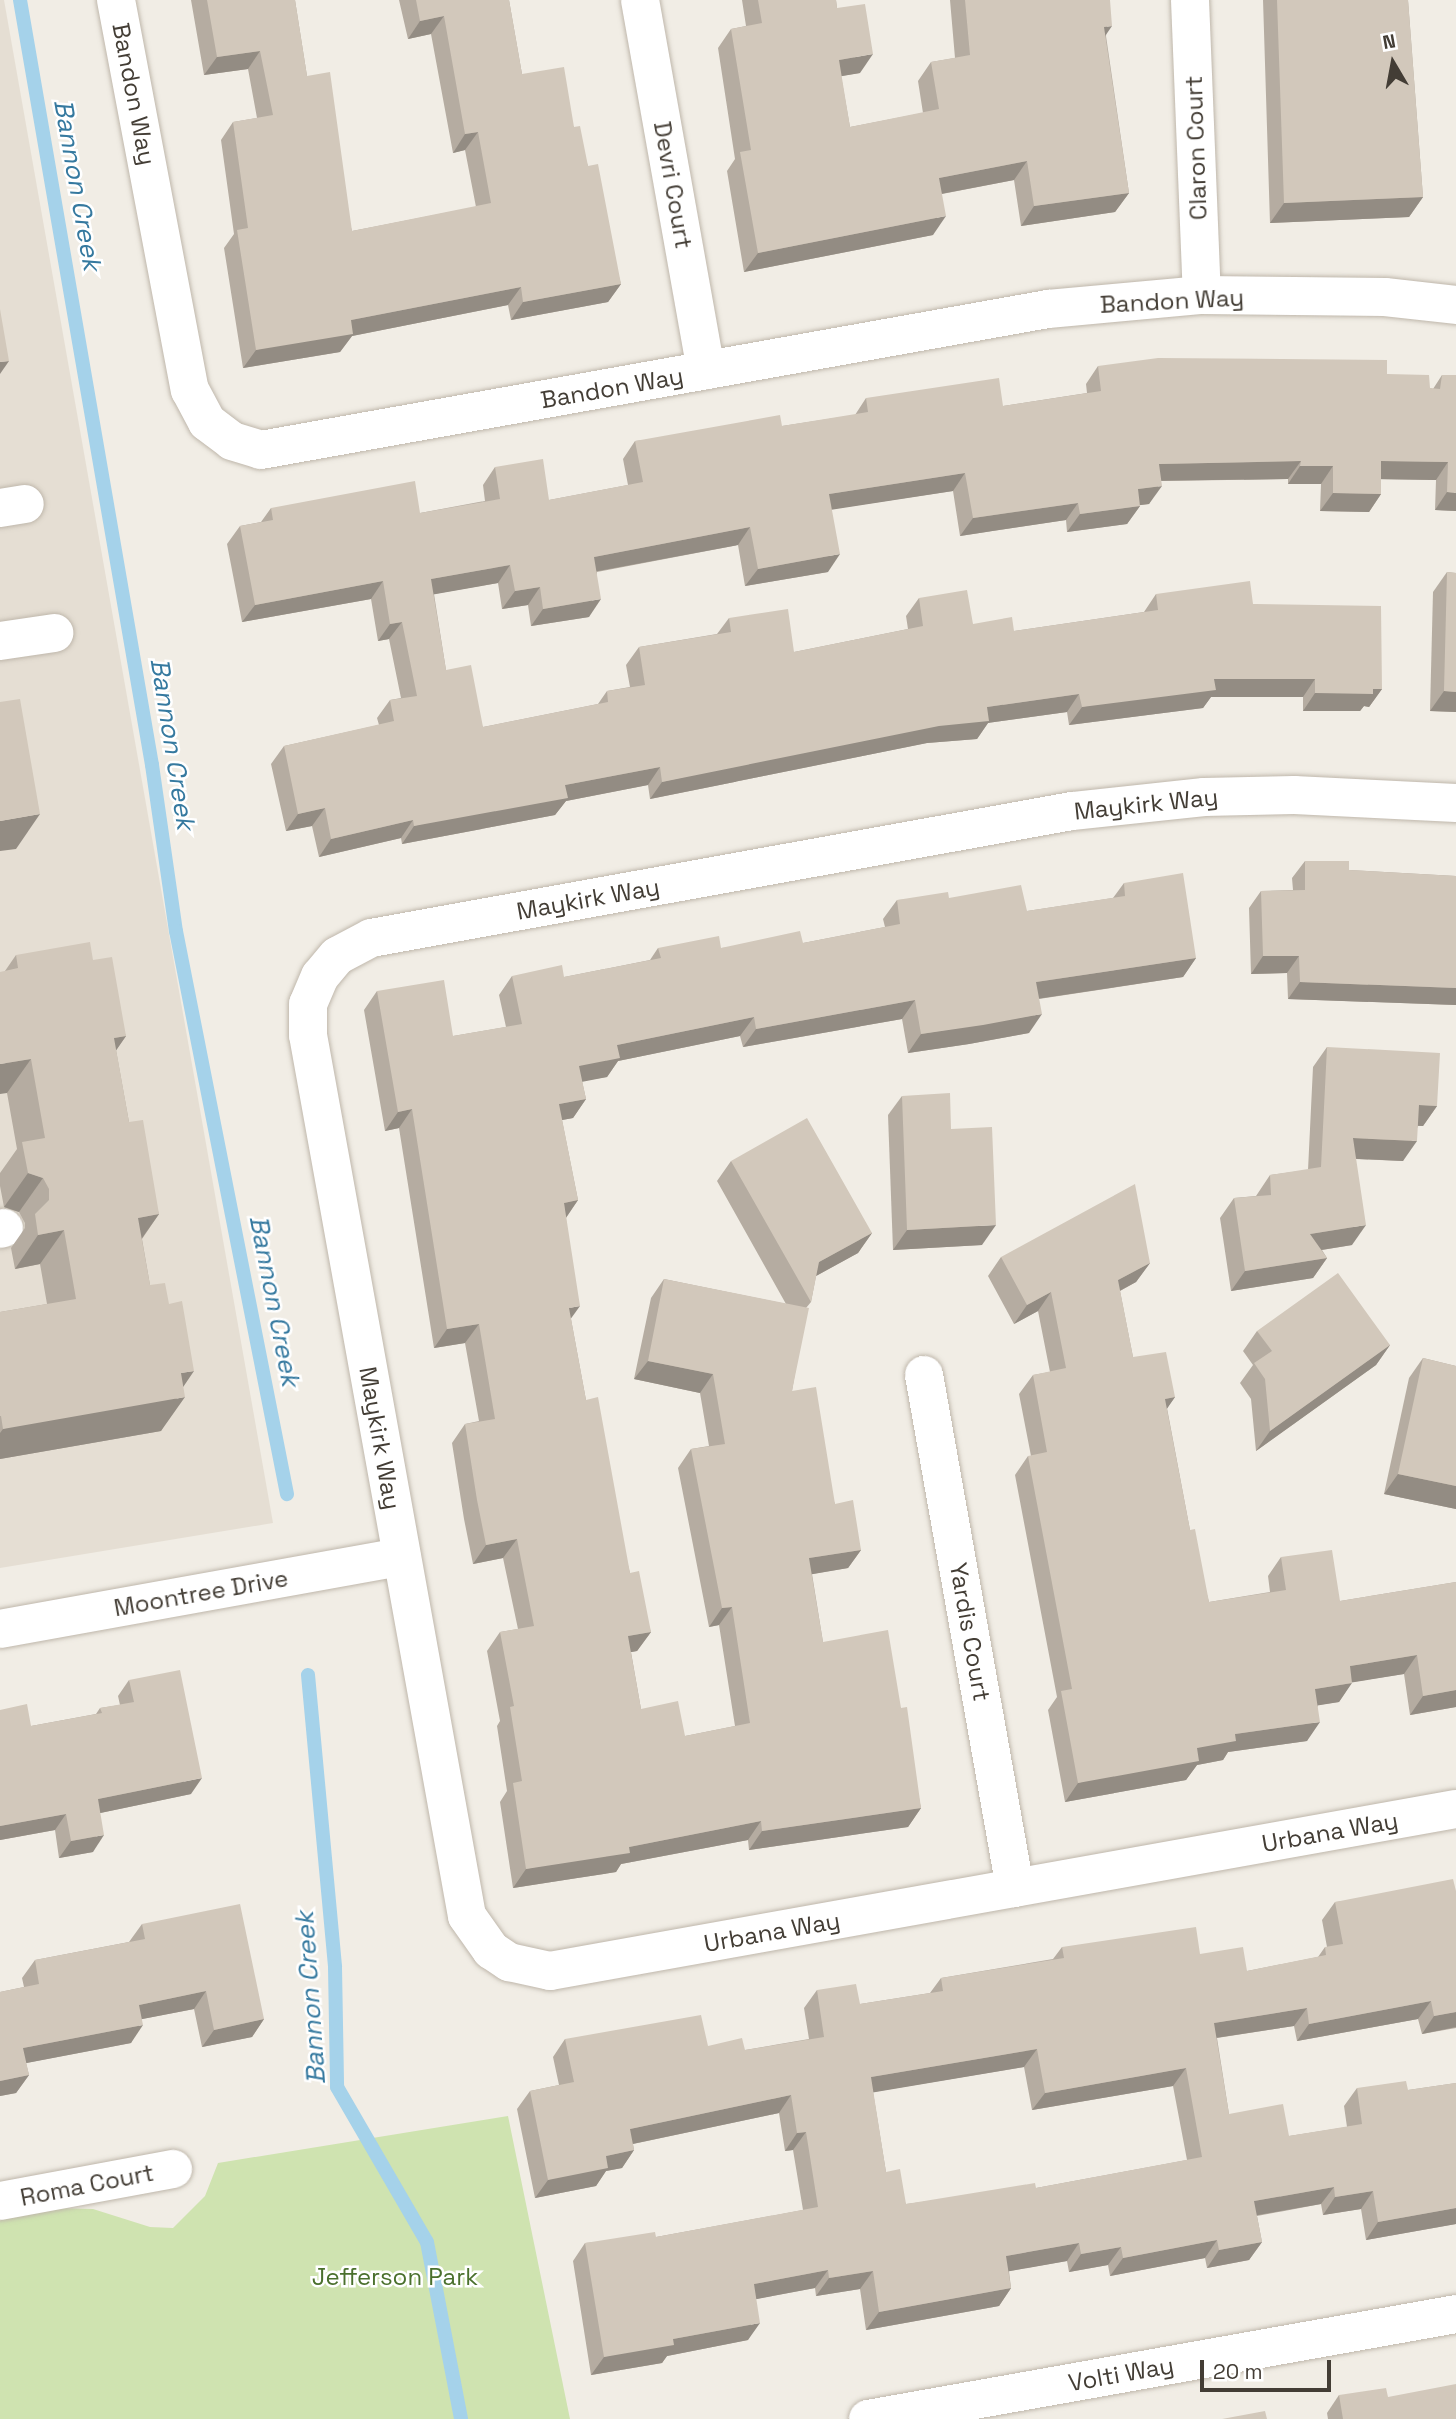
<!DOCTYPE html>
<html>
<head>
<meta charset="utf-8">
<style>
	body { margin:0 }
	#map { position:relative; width:1456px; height:2419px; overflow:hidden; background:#f1ede5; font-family:"Space Grotesk",sans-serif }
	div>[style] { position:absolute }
	.residential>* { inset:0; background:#e5ded3 }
	.green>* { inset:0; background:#cfe3b0 }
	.stream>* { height:14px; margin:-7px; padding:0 7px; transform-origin:7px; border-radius:7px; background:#a5d2ea }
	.roads { filter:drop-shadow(0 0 2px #bfb7ab) drop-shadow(0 0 2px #bfb7ab) }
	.minor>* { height:38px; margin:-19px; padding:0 19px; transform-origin:19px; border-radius:19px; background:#fff }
	.wall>* { inset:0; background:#b5aca1 }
	.shaded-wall>* { inset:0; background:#938c83 }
	.building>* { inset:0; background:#d2c8bb }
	span { translate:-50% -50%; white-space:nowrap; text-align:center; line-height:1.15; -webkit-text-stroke:5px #fff; paint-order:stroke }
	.street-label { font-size:24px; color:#433d35 }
	.park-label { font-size:24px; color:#4a702d }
	.water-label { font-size:26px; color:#35799f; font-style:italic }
	.north { position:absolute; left:1358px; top:28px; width:70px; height:70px; -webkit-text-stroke:5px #fff; paint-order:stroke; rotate:350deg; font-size:19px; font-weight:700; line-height:28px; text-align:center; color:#433d35 }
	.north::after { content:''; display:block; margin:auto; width:24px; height:32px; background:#433d35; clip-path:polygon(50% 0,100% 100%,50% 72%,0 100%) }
	.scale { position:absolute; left:1200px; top:2360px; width:131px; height:32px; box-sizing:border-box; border:4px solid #433d35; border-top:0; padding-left:9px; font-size:21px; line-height:24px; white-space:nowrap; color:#433d35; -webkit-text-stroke:5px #fff; paint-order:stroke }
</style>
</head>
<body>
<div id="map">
	<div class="residential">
		<i style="clip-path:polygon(0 0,4px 0,273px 1523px,0 1568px)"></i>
	</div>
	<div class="green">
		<i style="clip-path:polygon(508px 2116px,570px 2419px,0 2419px,0 2220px,56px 2208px,93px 2209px,150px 2227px,173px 2228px,205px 2196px,218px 2163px)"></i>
	</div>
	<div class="stream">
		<i style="left:20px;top:0;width:776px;rotate:80.21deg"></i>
		<i style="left:152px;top:765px;width:168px;rotate:81.8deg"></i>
		<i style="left:176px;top:931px;width:574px;rotate:78.85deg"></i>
		<i style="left:308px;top:1675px;width:293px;rotate:84.7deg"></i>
		<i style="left:335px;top:1967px;width:120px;rotate:89deg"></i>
		<i style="left:337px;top:2087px;width:179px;rotate:59.9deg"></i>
		<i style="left:427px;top:2242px;width:180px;rotate:79.1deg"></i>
	</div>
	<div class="roads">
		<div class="minor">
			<i style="left:116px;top:0;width:397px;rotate:79.3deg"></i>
			<i style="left:190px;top:390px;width:36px;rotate:62deg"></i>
			<i style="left:207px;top:422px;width:31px;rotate:37deg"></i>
			<i style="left:232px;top:441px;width:30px;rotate:17deg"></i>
			<i style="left:261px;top:450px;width:800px;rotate:-10.16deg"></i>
			<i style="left:1048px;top:309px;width:155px;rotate:-5.2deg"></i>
			<i style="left:1202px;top:295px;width:183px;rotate:0.6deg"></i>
			<i style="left:1385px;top:297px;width:71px;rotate:6.4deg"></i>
			<i style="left:640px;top:0;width:376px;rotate:79.9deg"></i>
			<i style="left:1190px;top:0;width:295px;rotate:87.7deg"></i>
			<i style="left:0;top:508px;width:25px;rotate:-9deg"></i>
			<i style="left:0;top:641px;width:55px;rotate:-8.4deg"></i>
			<i style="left:1456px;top:803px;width:162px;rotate:-177.2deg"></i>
			<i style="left:1294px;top:795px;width:90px;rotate:178.7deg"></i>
			<i style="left:1204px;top:797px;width:133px;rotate:173.9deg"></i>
			<i style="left:1072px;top:811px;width:712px;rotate:169.73deg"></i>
			<i style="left:371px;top:938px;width:38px;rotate:152deg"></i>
			<i style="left:337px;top:956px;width:26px;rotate:130deg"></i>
			<i style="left:320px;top:976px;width:30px;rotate:113deg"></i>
			<i style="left:308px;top:1004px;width:31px;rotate:90deg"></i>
			<i style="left:308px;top:1035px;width:895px;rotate:79.77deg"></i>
			<i style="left:467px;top:1916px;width:42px;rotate:54.8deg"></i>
			<i style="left:491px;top:1950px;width:22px;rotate:34deg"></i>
			<i style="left:509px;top:1962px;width:42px;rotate:12.4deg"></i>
			<i style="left:550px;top:1971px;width:920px;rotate:-10.14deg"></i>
			<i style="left:0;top:1229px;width:4px;rotate:-14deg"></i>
			<i style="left:924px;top:1375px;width:521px;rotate:79.94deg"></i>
			<i style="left:0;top:1629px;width:408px;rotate:-10.2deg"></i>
			<i style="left:0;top:2201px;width:176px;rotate:-10.5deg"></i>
			<i style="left:868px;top:2419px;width:597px;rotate:-10.12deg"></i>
		</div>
	</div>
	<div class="wall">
		<i style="clip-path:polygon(191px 0,295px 0,307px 76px,352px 231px,476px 207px,465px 150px,453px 153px,431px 34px,408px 39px,399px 0,509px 0,522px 74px,574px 127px,588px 166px,621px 284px,608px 302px,511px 320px,508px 305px,352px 336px,340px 352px,243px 368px,224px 248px,234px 234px,221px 140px,233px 122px,257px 118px,248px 69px,204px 75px)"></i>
		<i style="clip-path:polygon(742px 0,836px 0,837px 8px,860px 73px,841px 76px,850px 127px,923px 113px,918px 81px,931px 62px,955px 58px,950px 0,1110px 0,1106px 36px,1129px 193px,1115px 212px,1021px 226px,1014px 180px,942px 194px,933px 235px,744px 272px,727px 171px,735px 159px,718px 48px,731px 29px,746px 26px)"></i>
		<i style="clip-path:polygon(1263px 0,1408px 0,1423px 197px,1409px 217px,1270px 223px)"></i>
		<i style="clip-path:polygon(1098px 366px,1387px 374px,1433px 389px,1442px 375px,1456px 511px,1435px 510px,1436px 480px,1381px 479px,1381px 494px,1369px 512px,1320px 511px,1321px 484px,1288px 484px,1288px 479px,1161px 481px,1149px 504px,1139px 505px,1140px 506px,1127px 524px,1067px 532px,1066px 520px,960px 536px,953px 491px,832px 509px,828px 572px,745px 586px,738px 545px,597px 572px,589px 617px,531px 626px,528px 605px,502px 609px,498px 583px,434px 594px,446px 670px,483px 727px,598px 704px,607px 691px,630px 687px,626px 665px,639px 647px,717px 634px,729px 618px,794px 652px,908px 629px,906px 616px,919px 598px,973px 624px,1014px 631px,1144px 612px,1156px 594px,1253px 604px,1382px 689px,1369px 707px,1364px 706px,1360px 711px,1303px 711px,1303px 697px,1211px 697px,1203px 708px,1069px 725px,1067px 712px,988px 723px,977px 739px,927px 743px,650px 799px,648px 785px,566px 801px,555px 815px,402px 844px,401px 838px,319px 857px,312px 826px,286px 831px,271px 764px,284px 746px,379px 725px,377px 718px,390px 700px,401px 698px,389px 639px,378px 641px,371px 599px,242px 622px,227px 544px,240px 526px,261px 522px,271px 508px,420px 513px,485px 501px,483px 485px,495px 467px,549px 500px,628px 485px,623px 459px,635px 441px,782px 426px,855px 415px,866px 398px,1003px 406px,1087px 393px,1086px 384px)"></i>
		<i style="clip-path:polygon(1447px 572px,1456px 573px,1456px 712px,1430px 711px,1433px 592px)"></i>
		<i style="clip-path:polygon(1305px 861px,1349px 870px,1456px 876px,1456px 1005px,1288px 999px,1287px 973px,1251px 974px,1249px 908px,1261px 891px,1293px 890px,1292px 878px)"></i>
		<i style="clip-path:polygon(1124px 883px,1196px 958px,1183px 977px,1039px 999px,1029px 1033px,969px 1044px,908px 1053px,902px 1019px,743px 1047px,740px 1036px,618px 1061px,607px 1077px,582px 1081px,586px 1099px,573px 1118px,562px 1120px,578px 1200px,566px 1218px,571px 1319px,586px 1400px,630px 1573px,651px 1632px,637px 1651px,631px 1652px,641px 1709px,685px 1736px,735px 1726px,719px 1625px,709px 1627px,678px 1468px,691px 1449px,709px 1446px,700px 1393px,634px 1379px,651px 1298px,664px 1279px,786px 1304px,717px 1181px,731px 1161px,872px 1233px,858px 1253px,816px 1276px,811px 1302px,806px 1308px,792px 1391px,835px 1504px,861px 1550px,848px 1568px,812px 1574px,823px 1642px,901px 1708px,921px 1808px,908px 1827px,749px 1850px,748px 1840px,621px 1864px,616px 1872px,513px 1888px,500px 1802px,507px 1791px,497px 1726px,500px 1721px,487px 1651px,500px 1632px,518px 1629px,503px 1558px,473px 1564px,464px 1519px,452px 1443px,465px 1424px,479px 1421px,465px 1343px,434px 1348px,399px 1128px,385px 1131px,364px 1010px,377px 991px,453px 1036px,506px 1027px,499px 995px,512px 976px,564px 977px,650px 960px,658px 948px,721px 948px,803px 943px,885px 927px,883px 919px,897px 900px,949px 898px,1027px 911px,1113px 898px)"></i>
		<i style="clip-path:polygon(16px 955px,93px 960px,126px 1036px,116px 1050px,129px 1122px,159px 1214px,142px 1239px,150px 1285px,183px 1386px,161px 1431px,0 1459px,0 1312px,47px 1304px,40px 1264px,15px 1269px,11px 1248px,25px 1228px,25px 1223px,19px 1212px,4px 1207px,0 1186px,0 1173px,17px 1149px,7px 1093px,5px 971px)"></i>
		<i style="clip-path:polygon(1327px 1047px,1437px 1106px,1423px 1126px,1418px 1126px,1403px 1161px,1356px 1159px,1352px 1245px,1322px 1250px,1327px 1258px,1313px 1278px,1231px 1291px,1220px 1218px,1234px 1198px,1256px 1196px,1270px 1175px,1308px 1170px,1313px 1067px)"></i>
		<i style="clip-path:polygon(902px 1096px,951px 1129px,982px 1245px,893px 1250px,888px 1115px)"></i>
		<i style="clip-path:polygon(1001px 1257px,1150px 1263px,1136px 1282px,1120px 1291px,1133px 1357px,1175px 1397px,1167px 1408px,1190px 1530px,1209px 1602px,1270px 1592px,1268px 1576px,1281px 1557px,1340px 1601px,1456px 1582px,1456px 1707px,1410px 1715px,1404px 1674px,1352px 1682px,1339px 1702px,1318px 1705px,1307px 1741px,1228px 1752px,1223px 1760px,1197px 1765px,1186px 1780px,1065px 1802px,1048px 1710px,1057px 1697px,1015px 1475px,1028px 1456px,1031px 1456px,1019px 1394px,1033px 1375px,1050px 1372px,1038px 1311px,1014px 1324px,988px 1276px)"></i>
		<i style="clip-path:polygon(1257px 1331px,1390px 1345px,1376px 1365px,1256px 1451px,1251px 1399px,1240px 1383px,1253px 1365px,1243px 1351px)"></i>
		<i style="clip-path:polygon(1423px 1358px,1456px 1366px,1456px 1509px,1384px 1494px,1409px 1378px)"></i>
		<i style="clip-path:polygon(129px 1680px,191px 1794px,100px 1813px,93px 1852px,59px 1858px,55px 1830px,0 1840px,0 1710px,31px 1726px,96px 1714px,100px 1708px,120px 1705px,118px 1696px)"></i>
		<i style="clip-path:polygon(evenodd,1456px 1891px,1456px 2028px,1422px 2034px,1418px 2019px,1297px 2041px,1294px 2026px,1217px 2038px,1229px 2114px,1289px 2136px,1347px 2127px,1344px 2106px,1357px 2088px,1408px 2090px,1456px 2083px,1456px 2224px,1366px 2240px,1361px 2209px,1323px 2215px,1321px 2204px,1257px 2216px,1262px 2242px,1249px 2260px,1207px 2268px,1205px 2258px,1110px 2276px,1108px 2265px,1069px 2272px,1067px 2261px,1009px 2271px,1011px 2288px,999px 2306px,866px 2330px,860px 2289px,816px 2296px,815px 2288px,756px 2299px,748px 2340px,667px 2356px,662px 2363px,591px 2375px,573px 2261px,585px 2243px,656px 2237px,803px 2210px,793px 2150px,785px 2151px,779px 2113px,633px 2144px,634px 2150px,622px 2168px,606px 2171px,596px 2186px,535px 2198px,517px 2109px,530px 2091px,559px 2085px,553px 2057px,565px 2039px,708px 2046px,745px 2050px,809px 2039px,804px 2008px,817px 1990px,860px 2004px,930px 1993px,941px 1978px,1053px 1959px,1062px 1947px,1200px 1954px,1247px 1971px,1318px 1957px,1325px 1947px,1327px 1947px,1322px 1920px,1335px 1902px,1456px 1891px,1024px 2067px,1032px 2110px,1173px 2086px,1187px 2160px,1036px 2188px,906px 2204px,886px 2172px,873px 2092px,1024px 2067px)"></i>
		<i style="clip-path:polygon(142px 1924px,264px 2019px,252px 2037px,202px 2047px,194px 2009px,142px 2019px,131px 2043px,26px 2063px,29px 2075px,16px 2093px,0 2096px,0 1992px,24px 1987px,22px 1978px,35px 1960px,129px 1942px)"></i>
		<i style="clip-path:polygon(1339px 2395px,1388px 2397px,1456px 2419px,1328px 2419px,1327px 2413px)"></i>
	</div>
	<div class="shaded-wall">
		<i style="clip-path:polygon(444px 16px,431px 34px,408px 39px,420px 21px)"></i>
		<i style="clip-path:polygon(1112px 26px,1099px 45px,1104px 27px)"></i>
		<i style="clip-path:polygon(260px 51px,248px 69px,204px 75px,217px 57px)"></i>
		<i style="clip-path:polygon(873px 54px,860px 73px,825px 79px,839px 60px)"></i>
		<i style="clip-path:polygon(478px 132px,465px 150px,453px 153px,465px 134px)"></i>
		<i style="clip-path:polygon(1027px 161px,1014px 180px,925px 197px,939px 178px)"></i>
		<i style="clip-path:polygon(1129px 193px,1115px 212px,1021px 226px,1034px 206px)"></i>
		<i style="clip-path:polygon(1423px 197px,1409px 217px,1270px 223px,1284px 203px)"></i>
		<i style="clip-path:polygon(946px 216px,933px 235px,744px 272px,758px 253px)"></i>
		<i style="clip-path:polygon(621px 284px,608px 302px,511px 320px,523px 302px)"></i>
		<i style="clip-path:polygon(521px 287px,508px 305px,352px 336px,340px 352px,243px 368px,256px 350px,351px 320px)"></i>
		<i style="clip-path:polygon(9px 361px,0 374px,0 362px)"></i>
		<i style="clip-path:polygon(1301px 461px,1288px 479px,1146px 481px,1159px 464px)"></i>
		<i style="clip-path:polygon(1381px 461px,1448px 462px,1436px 480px,1369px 479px)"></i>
		<i style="clip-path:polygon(1300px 466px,1333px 466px,1321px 484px,1288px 484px)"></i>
		<i style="clip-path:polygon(965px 473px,953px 491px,817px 512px,829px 494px)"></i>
		<i style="clip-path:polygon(1162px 486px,1149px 504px,1125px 507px,1138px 489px)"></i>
		<i style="clip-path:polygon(1447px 492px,1456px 493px,1456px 511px,1435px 510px)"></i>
		<i style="clip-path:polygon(1333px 493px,1381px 494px,1369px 512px,1320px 511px)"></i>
		<i style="clip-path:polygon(1078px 503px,1066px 520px,960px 536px,973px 518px)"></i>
		<i style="clip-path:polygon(1140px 506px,1127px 524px,1067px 532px,1080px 514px)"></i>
		<i style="clip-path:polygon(750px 527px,738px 545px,582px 574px,594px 557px)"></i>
		<i style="clip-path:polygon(840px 554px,828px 572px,745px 586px,758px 569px)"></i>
		<i style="clip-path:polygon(510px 565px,498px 583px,419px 597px,431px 579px)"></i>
		<i style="clip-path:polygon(383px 581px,371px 599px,242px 622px,255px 605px)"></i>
		<i style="clip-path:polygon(540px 587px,528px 605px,502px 609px,515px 591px)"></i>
		<i style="clip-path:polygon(601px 599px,589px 617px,531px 626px,543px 609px)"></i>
		<i style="clip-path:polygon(402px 622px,389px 639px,378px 641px,390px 624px)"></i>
		<i style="clip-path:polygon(1214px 679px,1315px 679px,1303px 697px,1211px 697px,1203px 708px,1069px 725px,1082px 707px)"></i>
		<i style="clip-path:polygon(1373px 689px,1382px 689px,1369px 707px,1364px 706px,1360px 711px,1303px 711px,1315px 693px)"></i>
		<i style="clip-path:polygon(1444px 691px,1456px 692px,1456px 712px,1430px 711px)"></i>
		<i style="clip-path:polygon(1079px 694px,1067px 712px,988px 723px,977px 739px,927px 743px,650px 799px,662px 782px,987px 707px)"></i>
		<i style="clip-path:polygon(660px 767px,648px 785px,566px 801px,555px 815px,402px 844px,414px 826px,565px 785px)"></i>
		<i style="clip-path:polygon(325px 808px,312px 826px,286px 831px,298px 814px)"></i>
		<i style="clip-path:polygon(40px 814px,16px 849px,0 851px,0 821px)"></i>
		<i style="clip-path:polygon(413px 820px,401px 838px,319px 857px,331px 839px)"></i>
		<i style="clip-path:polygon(1263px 956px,1299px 956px,1287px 973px,1251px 974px)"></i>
		<i style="clip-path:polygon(1196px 958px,1183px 977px,1023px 1001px,1036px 982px)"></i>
		<i style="clip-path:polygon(1300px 982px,1456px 988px,1456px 1005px,1288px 999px)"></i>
		<i style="clip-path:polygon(915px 1000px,902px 1019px,743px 1047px,756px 1029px)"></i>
		<i style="clip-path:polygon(1042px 1014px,1029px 1033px,969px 1044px,908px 1053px,921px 1034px)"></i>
		<i style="clip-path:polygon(754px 1017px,740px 1036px,618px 1061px,607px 1077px,566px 1085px,579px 1066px,617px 1045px)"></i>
		<i style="clip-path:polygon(126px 1036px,102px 1071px,114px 1038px)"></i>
		<i style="clip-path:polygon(31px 1059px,7px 1093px,0 1094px,0 1064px)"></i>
		<i style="clip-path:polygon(586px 1099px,573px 1118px,546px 1123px,559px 1104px)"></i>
		<i style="clip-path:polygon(1419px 1105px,1437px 1106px,1423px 1126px,1405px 1125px)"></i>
		<i style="clip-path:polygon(412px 1109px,399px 1128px,385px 1131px,398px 1112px)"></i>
		<i style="clip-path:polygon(1353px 1138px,1417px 1141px,1403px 1161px,1339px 1158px)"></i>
		<i style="clip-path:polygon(28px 1173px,43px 1178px,19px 1212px,4px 1207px)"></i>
		<i style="clip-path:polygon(578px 1200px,565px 1219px,564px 1203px)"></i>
		<i style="clip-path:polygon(159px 1214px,135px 1248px,138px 1218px)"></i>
		<i style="clip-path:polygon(996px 1225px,982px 1245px,893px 1250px,907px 1230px)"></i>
		<i style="clip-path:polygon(1366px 1225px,1352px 1245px,1296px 1254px,1310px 1234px)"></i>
		<i style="clip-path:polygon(64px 1230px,40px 1264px,15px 1269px,38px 1235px)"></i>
		<i style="clip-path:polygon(872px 1233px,858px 1253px,805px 1282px,819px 1262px)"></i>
		<i style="clip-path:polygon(1327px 1258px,1313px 1278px,1231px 1291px,1245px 1271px)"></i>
		<i style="clip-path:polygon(1150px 1263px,1136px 1282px,1105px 1299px,1118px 1280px)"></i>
		<i style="clip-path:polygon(1051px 1292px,1038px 1311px,1014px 1324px,1027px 1305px)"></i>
		<i style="clip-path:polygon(580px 1306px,567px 1324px,569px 1308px)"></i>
		<i style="clip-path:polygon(479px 1324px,465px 1343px,434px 1348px,447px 1329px)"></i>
		<i style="clip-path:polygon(1390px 1345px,1376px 1365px,1256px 1451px,1270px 1431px)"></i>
		<i style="clip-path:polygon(648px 1361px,713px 1374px,700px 1393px,634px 1379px)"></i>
		<i style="clip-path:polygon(194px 1371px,175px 1399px,185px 1397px,161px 1431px,0 1459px,0 1433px,3px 1429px,181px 1373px)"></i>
		<i style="clip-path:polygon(1175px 1397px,1162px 1416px,1165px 1399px)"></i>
		<i style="clip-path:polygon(1398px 1474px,1456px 1486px,1456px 1509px,1384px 1494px)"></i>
		<i style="clip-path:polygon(517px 1539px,503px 1558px,473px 1564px,486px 1545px)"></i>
		<i style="clip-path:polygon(861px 1550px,848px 1568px,796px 1577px,809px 1558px)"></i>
		<i style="clip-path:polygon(732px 1607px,719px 1625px,709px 1627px,722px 1608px)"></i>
		<i style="clip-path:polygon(651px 1632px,637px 1651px,615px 1655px,628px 1636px)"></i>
		<i style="clip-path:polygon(1417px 1655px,1404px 1674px,1336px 1685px,1350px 1666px)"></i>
		<i style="clip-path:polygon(1352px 1683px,1339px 1702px,1302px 1708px,1315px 1689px)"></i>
		<i style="clip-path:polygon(1456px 1690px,1456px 1707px,1410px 1715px,1423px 1696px)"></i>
		<i style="clip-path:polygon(1320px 1722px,1307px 1741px,1228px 1752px,1223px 1760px,1197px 1765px,1186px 1780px,1065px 1802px,1078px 1783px,1197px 1748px,1235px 1734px)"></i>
		<i style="clip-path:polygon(202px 1778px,191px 1794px,86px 1816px,98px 1799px)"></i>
		<i style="clip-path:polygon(921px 1808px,908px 1827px,749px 1850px,762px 1831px)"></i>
		<i style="clip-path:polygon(66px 1814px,55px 1830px,0 1840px,0 1826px)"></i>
		<i style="clip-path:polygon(761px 1821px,748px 1840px,621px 1864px,616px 1872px,513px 1888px,526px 1869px,629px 1847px)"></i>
		<i style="clip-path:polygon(104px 1835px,93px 1852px,59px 1858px,71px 1841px)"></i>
		<i style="clip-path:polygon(206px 1991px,194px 2009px,127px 2022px,139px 2005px)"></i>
		<i style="clip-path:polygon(1431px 2001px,1418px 2019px,1297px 2041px,1309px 2024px)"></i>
		<i style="clip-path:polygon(1307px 2008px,1294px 2026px,1202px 2040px,1214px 2023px)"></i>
		<i style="clip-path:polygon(1456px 2012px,1456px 2027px,1422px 2034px,1434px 2016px)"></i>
		<i style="clip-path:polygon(264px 2019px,252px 2037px,202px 2047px,214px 2030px)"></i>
		<i style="clip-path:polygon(143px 2025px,131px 2043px,11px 2066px,23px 2048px)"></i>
		<i style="clip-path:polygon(1037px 2049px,1024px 2067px,858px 2095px,871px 2077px)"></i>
		<i style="clip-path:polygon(1186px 2068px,1173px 2086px,1032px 2110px,1045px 2093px)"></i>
		<i style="clip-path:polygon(29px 2075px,16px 2093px,0 2096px,0 2081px)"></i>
		<i style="clip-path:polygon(791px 2095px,779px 2113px,618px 2147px,630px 2129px)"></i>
		<i style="clip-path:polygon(806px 2132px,793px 2150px,785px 2151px,797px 2133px)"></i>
		<i style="clip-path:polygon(634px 2150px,622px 2168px,606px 2171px,596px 2186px,535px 2198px,548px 2180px,606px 2156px)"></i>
		<i style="clip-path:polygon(1334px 2187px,1321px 2204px,1241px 2218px,1254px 2201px)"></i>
		<i style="clip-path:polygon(1373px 2191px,1361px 2209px,1323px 2215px,1335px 2197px)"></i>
		<i style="clip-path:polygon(1456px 2208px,1456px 2224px,1366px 2240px,1378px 2222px)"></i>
		<i style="clip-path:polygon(1217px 2240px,1205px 2258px,1110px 2276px,1123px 2258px)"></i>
		<i style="clip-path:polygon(1262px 2242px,1249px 2260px,1207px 2268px,1219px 2250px)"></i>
		<i style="clip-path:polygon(1079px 2243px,1067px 2261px,994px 2274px,1006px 2256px)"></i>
		<i style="clip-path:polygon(1121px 2247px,1108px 2265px,1069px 2272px,1081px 2254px)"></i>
		<i style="clip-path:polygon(828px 2270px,815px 2288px,741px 2302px,754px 2284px)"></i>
		<i style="clip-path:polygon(873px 2271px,860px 2289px,816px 2296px,829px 2278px)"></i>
		<i style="clip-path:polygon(1011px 2288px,999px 2306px,866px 2330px,879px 2312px)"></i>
		<i style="clip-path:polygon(760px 2323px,748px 2340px,667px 2356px,662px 2363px,591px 2375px,604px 2357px,673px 2339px)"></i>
	</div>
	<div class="building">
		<i style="clip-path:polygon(207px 0,295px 0,307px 76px,330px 72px,352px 231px,491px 203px,478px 132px,465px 134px,444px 16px,420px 21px,416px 0,509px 0,522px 74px,564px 67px,574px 127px,580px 126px,588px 166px,598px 164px,621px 284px,523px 302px,521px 287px,351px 320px,353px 334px,256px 350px,237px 230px,248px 228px,233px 122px,273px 115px,260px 51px,217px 57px)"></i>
		<i style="clip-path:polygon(758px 0,836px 0,837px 8px,865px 4px,873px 54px,839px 60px,850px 127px,939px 109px,931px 62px,970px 55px,965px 0,1110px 0,1112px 26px,1104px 27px,1129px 193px,1034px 206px,1027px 161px,939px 178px,946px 216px,758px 253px,740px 152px,751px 150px,731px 29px,762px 23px)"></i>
		<i style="clip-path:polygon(1277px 0,1408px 0,1423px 197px,1284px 203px)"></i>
		<i style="clip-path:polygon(0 309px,9px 361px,0 362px)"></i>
		<i style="clip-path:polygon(1158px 358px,1387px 360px,1387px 374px,1429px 375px,1430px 388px,1440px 389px,1442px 375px,1456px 375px,1456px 493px,1447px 492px,1448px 462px,1381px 461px,1381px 494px,1333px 493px,1333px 466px,1300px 466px,1301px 461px,1159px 464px,1162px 486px,1138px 489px,1140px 506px,1080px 514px,1078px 503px,973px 518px,965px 473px,829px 494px,840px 554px,758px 569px,750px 527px,594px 557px,601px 599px,543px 609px,540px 587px,515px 591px,510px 565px,431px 579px,446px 670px,471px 665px,483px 727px,608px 702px,607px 691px,645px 685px,639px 647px,731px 632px,729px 618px,788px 609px,794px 652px,923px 626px,919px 598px,967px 590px,973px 624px,1012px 617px,1014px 631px,1158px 610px,1156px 594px,1250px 581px,1253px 604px,1381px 606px,1382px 689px,1373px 689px,1373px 694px,1315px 693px,1315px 679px,1214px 679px,1216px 690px,1082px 707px,1079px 694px,987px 707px,989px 721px,939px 726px,662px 782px,660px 767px,565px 785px,568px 798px,414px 826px,413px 820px,331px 839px,325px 808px,298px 814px,284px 746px,394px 721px,390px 700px,417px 696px,402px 622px,390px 624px,383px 581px,255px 605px,240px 526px,273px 520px,271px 508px,415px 481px,420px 513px,500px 499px,495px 467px,543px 459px,549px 500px,643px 482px,635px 441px,780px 415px,782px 426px,868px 412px,866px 398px,999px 378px,1003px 406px,1101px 391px,1098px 366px)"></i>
		<i style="clip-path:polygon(1447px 572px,1456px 573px,1456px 692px,1444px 691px)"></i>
		<i style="clip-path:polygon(20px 699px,40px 814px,0 821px,0 702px)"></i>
		<i style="clip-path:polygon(1305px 861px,1349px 861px,1349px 870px,1456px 876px,1456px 988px,1300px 982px,1299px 956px,1263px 956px,1261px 891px,1305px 890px)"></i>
		<i style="clip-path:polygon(1183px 873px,1196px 958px,1036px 982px,1042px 1014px,983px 1025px,921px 1034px,915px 1000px,756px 1029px,754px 1017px,617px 1045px,620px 1058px,579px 1066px,586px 1099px,559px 1104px,578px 1200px,564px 1203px,580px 1306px,569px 1308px,586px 1400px,598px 1397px,630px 1573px,639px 1571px,651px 1632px,628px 1636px,641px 1709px,678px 1701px,685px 1736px,750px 1723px,732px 1607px,722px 1608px,691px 1449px,725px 1444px,713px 1374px,648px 1361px,664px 1279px,809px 1308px,792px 1391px,816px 1387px,835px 1504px,853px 1500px,861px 1550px,809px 1558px,823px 1642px,888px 1630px,901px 1708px,907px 1707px,921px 1808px,762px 1831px,761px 1821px,629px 1847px,630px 1853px,526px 1869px,513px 1783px,522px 1781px,510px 1707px,514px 1706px,500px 1632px,534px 1626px,517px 1539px,486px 1545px,477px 1500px,465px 1424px,495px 1419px,479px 1324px,447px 1329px,412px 1109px,398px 1112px,377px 991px,444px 980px,453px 1036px,522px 1024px,512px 976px,562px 965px,564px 977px,661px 958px,658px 948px,719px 936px,721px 948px,800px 931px,803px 943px,900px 924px,897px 900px,948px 892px,949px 898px,1021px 885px,1027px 911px,1125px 896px,1124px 883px)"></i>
		<i style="clip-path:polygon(90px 942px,93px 960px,112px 957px,126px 1036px,114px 1038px,129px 1122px,143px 1120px,159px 1214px,138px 1218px,150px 1285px,165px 1283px,169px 1304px,182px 1301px,194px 1371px,181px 1373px,185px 1397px,3px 1429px,1px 1416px,0 1416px,0 1312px,76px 1299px,64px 1230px,38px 1235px,35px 1214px,49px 1200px,49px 1189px,43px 1178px,28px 1173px,22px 1142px,45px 1138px,31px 1059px,0 1064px,0 972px,18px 968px,16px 955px)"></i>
		<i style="clip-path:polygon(1327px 1047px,1440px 1053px,1437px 1106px,1419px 1105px,1417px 1141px,1353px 1138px,1366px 1225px,1310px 1234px,1327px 1258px,1245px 1271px,1234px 1198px,1271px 1195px,1270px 1175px,1321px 1167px)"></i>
		<i style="clip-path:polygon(950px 1093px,951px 1129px,992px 1127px,996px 1225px,907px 1230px,902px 1096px)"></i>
		<i style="clip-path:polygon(807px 1118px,872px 1233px,819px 1262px,811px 1302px,731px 1161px)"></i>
		<i style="clip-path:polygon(1135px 1184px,1150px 1263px,1118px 1280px,1133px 1357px,1166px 1352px,1175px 1397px,1165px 1399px,1190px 1530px,1195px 1529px,1209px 1602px,1286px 1590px,1281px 1557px,1332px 1550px,1340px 1601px,1456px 1582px,1456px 1690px,1423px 1696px,1417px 1655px,1350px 1666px,1352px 1683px,1315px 1689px,1320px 1722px,1235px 1734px,1236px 1741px,1197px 1748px,1199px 1761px,1078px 1783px,1061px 1691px,1072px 1689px,1028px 1456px,1047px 1452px,1033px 1375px,1066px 1368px,1051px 1292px,1027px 1305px,1001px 1257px)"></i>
		<i style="clip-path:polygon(1338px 1273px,1390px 1345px,1270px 1431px,1265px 1379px,1254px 1363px,1272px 1351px,1257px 1331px)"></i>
		<i style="clip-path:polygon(1423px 1358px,1456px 1366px,1456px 1486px,1398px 1474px)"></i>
		<i style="clip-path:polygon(180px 1670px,202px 1778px,98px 1799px,104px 1835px,71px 1841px,66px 1814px,0 1826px,0 1710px,27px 1704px,31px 1726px,102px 1713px,100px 1708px,134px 1702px,129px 1680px)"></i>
		<i style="clip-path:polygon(evenodd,1453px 1879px,1456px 1891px,1456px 2012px,1434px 2016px,1431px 2001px,1309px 2024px,1307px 2008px,1214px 2023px,1229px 2114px,1283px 2104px,1289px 2136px,1362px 2124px,1357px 2088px,1406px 2081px,1408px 2090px,1456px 2083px,1456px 2208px,1378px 2222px,1373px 2191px,1335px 2197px,1334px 2187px,1254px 2201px,1262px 2242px,1219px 2250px,1217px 2240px,1123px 2258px,1121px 2247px,1081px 2254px,1079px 2243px,1006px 2256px,1011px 2288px,879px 2312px,873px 2271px,829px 2278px,828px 2270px,754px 2284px,760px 2323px,673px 2339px,674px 2345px,604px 2357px,585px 2243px,655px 2232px,656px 2237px,818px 2207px,806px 2132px,797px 2133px,791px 2095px,630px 2129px,634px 2150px,606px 2156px,608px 2168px,548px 2180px,530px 2091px,574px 2082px,565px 2039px,701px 2015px,708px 2046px,742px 2038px,745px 2050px,824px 2037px,817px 1990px,856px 1984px,860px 2004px,943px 1991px,941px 1978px,1064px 1958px,1062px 1947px,1196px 1927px,1200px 1954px,1243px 1947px,1247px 1971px,1326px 1955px,1325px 1947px,1343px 1944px,1335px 1902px,1453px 1879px,1037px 2049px,1045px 2093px,1186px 2068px,1202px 2157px,1036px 2188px,1035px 2183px,906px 2204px,900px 2169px,886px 2172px,871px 2077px,1037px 2049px)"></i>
		<i style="clip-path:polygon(240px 1904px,264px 2019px,214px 2030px,206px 1991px,139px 2005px,143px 2025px,23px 2048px,29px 2075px,0 2081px,0 1992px,39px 1984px,35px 1960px,145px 1939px,142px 1924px)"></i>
		<i style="clip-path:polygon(1456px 2384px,1456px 2419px,1343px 2419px,1339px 2395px,1386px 2388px,1388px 2397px)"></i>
		<i style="clip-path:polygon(1265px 2411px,1267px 2419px,1222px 2419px)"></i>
	</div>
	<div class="street-label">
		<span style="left:134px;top:94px;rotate:79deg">Bandon Way</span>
		<span style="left:1196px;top:148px;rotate:-92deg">Claron Court</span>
		<span style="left:673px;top:185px;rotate:80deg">Devri Court</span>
		<span style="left:1172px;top:301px;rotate:-3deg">Bandon Way</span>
		<span style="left:612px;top:388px;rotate:-10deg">Bandon Way</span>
		<span style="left:1146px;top:804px;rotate:-6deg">Maykirk Way</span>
		<span style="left:588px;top:899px;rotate:-10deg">Maykirk Way</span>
		<span style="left:380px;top:1438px;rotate:80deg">Maykirk Way</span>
		<span style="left:201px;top:1593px;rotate:-10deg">Moontree Drive</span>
		<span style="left:970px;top:1632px;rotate:80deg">Yardis Court</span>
		<span style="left:1330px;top:1832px;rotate:-10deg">Urbana Way</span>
		<span style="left:772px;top:1932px;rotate:-10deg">Urbana Way</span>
		<span style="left:87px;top:2185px;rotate:-11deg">Roma Court</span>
		<span style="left:1121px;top:2374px;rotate:-10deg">Volti Way</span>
	</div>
	<div class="park-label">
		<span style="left:395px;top:2277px">Jefferson Park</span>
	</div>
	<div class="water-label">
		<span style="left:77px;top:185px;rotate:80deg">Bannon Creek</span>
		<span style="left:172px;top:744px;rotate:81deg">Bannon Creek</span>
		<span style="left:274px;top:1301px;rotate:79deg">Bannon Creek</span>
		<span style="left:311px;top:1998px;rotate:-94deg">Bannon Creek</span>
	</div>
	<div class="north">N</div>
	<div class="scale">20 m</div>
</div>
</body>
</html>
